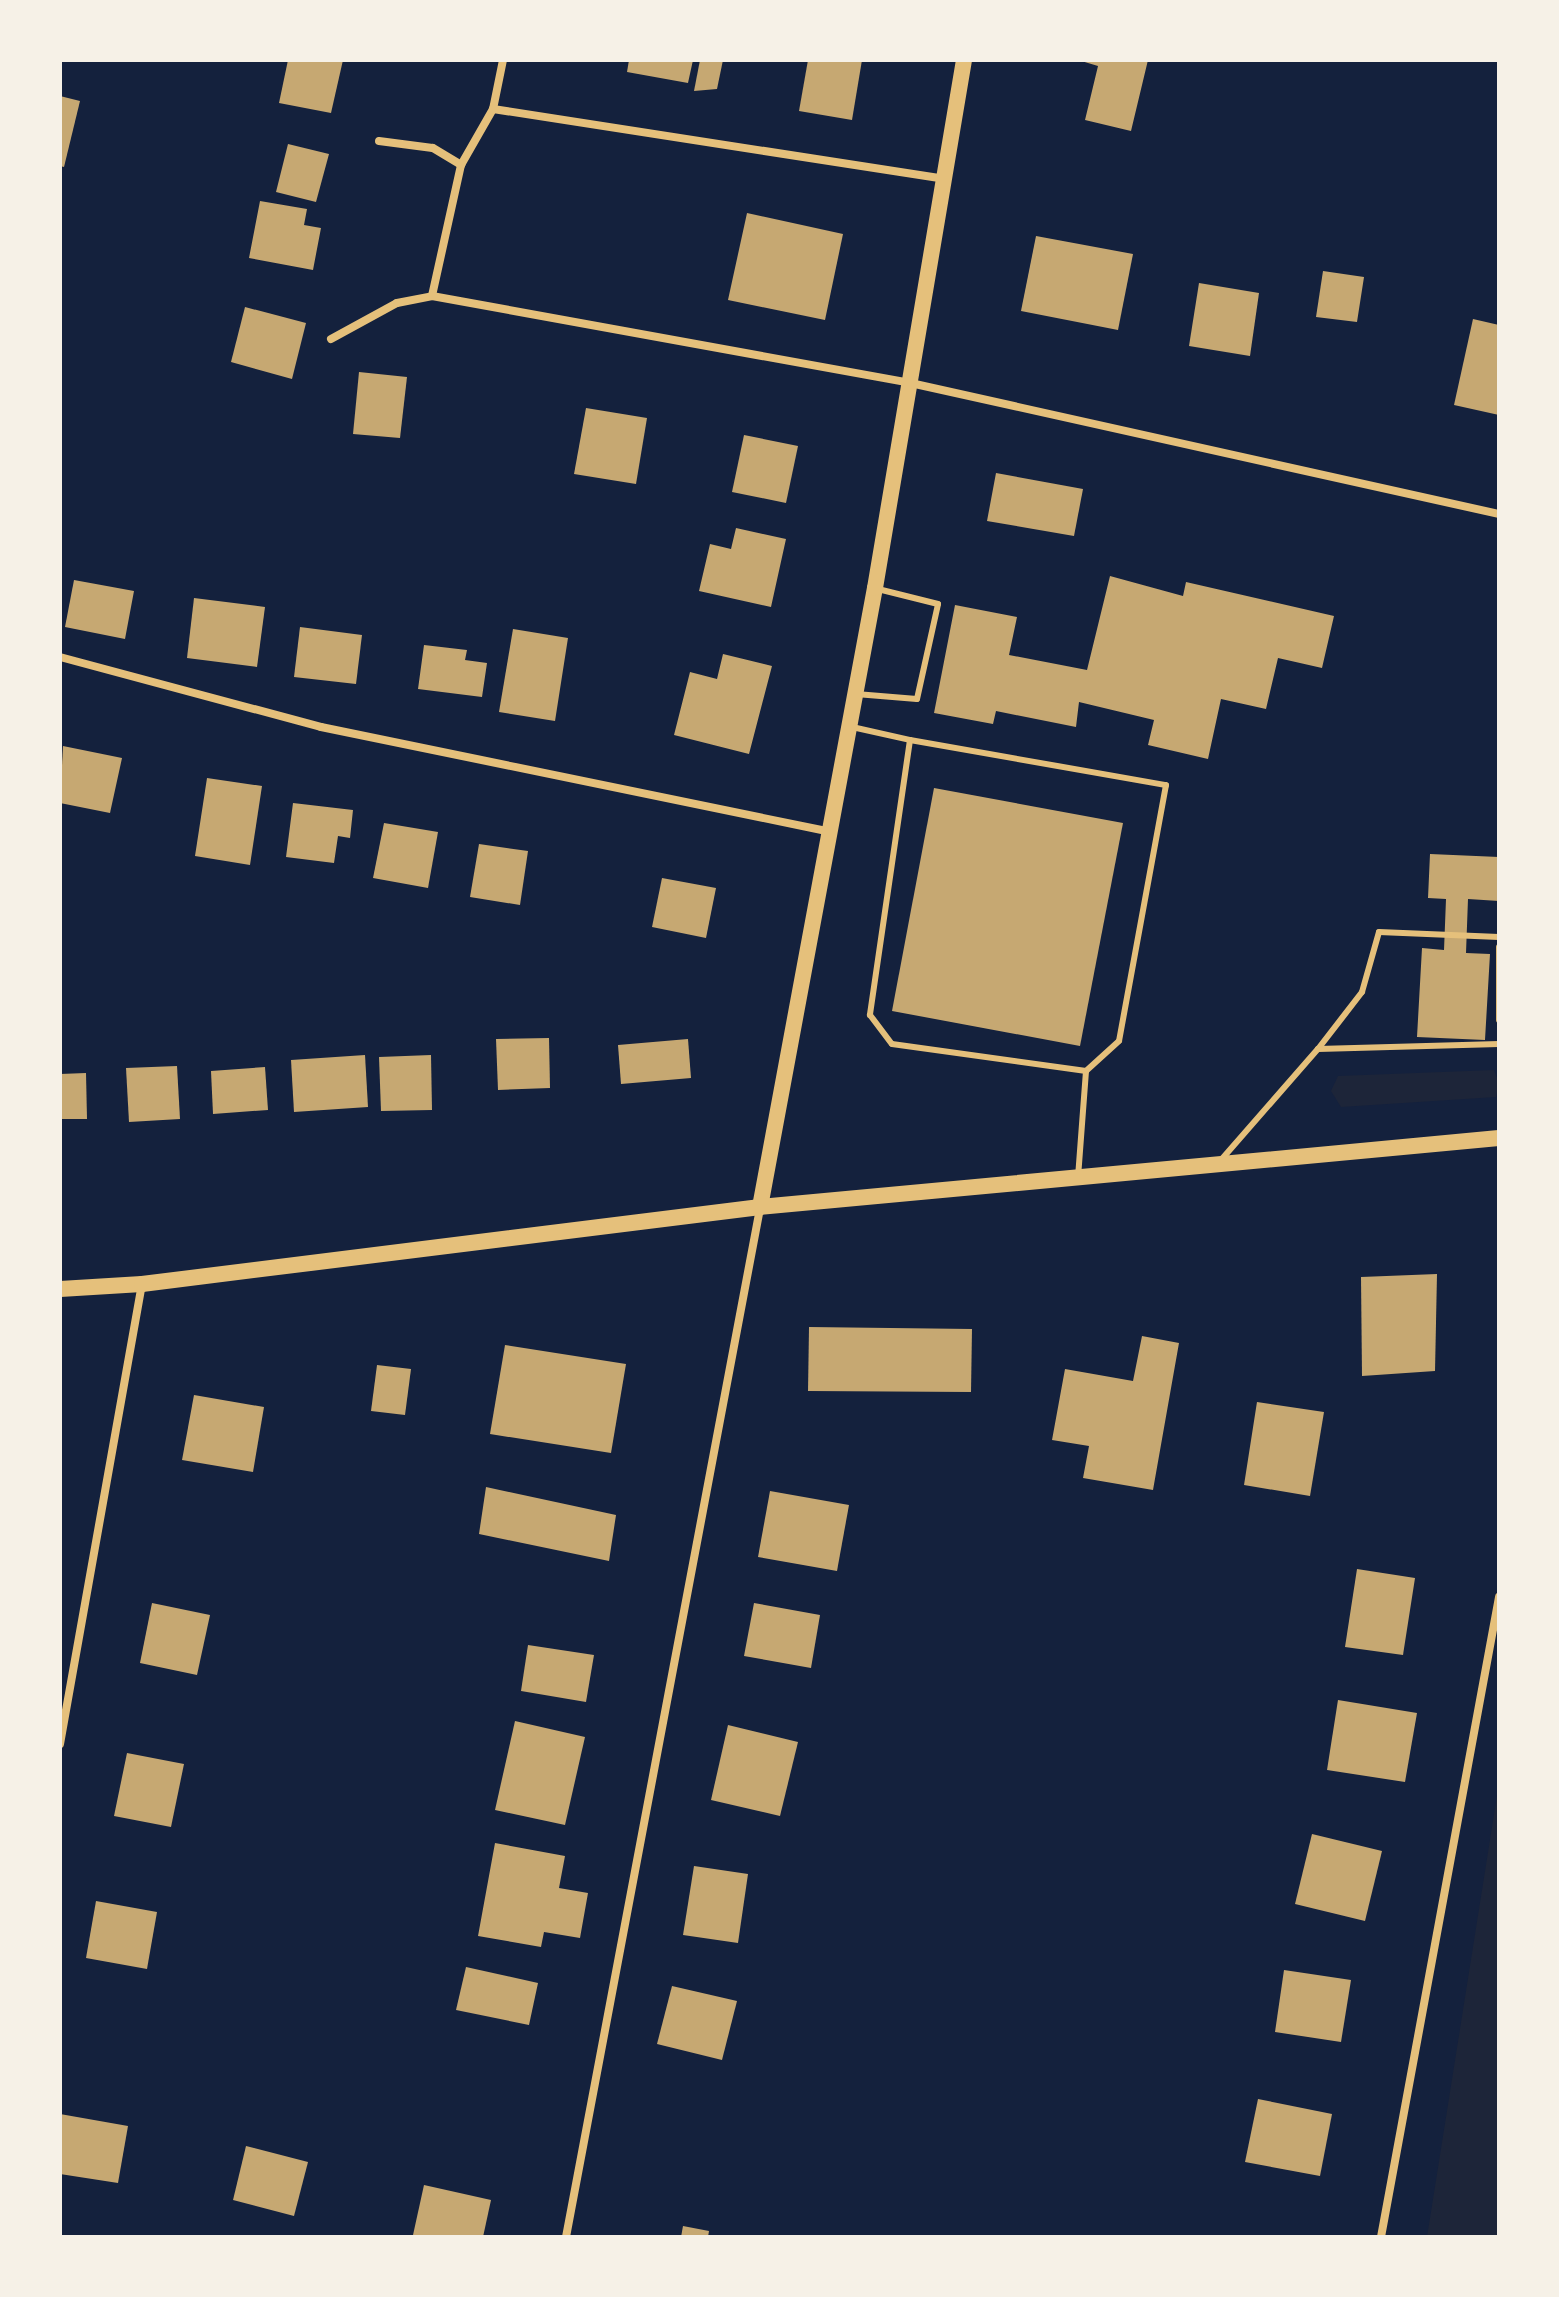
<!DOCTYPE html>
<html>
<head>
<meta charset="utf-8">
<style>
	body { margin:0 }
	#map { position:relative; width:1559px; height:2297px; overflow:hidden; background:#14213d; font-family:"Golos Text",sans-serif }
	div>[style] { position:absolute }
	.green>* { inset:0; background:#1d2539 }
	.building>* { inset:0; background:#c6a872 }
	.service>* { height:6px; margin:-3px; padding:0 3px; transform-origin:3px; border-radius:3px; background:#e5c07b }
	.minor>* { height:8px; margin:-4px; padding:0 4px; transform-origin:4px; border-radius:4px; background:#e5c07b }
	.secondary>* { height:16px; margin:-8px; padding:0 8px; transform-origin:8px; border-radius:8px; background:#e5c07b }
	span { translate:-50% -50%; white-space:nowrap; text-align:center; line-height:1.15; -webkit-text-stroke:8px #f6f1e7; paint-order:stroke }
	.frame { position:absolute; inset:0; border:62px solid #f6f1e7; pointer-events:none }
</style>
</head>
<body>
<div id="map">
	<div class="green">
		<i style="clip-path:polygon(1494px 1070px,1499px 1084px,1496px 1097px,1341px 1107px,1331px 1091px,1338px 1076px)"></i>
		<i style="clip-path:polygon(1499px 1783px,1499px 2237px,1427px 2237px)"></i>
	</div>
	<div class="building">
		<i style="clip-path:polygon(288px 60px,343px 60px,331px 113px,279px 103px)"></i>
		<i style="clip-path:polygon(629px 60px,693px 60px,688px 83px,627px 72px)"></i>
		<i style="clip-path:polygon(700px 60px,723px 60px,717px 89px,694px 91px)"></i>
		<i style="clip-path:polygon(808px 60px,862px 60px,852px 120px,799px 111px)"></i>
		<i style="clip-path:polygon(1148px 60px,1131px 131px,1085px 120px,1098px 66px,1078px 60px)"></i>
		<i style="clip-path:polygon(60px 96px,80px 101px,64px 167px,60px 166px)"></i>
		<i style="clip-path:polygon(288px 144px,329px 154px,316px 202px,276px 192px)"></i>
		<i style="clip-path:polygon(260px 201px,307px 209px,304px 225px,321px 228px,313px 270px,249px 258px)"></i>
		<i style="clip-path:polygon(747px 213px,843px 234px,825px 320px,728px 300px)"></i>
		<i style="clip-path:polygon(1036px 236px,1133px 254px,1118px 330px,1021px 311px)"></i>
		<i style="clip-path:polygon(1323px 271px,1364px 277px,1357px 322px,1316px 317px)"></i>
		<i style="clip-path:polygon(1199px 283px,1259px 293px,1250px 356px,1189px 346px)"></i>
		<i style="clip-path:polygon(245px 307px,306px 323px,292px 379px,231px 362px)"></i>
		<i style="clip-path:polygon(1473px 319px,1499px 325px,1499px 415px,1454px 405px)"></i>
		<i style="clip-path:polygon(359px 372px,407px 377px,400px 438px,353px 434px)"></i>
		<i style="clip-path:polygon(586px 408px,647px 418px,636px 484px,574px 474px)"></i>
		<i style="clip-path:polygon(744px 435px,798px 446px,786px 503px,732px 492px)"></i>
		<i style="clip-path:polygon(996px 473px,1083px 489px,1074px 536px,987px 521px)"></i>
		<i style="clip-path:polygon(736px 528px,786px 539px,771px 607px,699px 591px,710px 544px,731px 549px)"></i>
		<i style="clip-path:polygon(1110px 576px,1183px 596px,1186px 582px,1334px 616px,1322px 668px,1278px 658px,1266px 709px,1221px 699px,1208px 759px,1148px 745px,1154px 720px,1079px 702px,1076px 727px,996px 711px,993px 724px,934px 713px,955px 605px,1017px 617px,1009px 655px,1087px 670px)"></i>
		<i style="clip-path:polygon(74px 580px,134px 591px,125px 639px,65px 627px)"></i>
		<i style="clip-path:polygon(194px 598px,265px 607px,257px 667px,187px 658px)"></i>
		<i style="clip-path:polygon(300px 627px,362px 635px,356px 684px,294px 677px)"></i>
		<i style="clip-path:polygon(513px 629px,568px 638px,555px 721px,499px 712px)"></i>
		<i style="clip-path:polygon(424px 645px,467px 650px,465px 660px,487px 663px,482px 697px,418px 689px)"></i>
		<i style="clip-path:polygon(723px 654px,772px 666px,749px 754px,674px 735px,690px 672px,717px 679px)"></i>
		<i style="clip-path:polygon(63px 746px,122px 758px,110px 813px,60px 803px)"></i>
		<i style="clip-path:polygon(207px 778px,262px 786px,250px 865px,195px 856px)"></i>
		<i style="clip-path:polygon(934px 788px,1123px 823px,1080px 1046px,892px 1011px)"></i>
		<i style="clip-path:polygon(293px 803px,353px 810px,350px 838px,338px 836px,334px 863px,286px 857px)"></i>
		<i style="clip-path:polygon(384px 823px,438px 832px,428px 888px,373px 878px)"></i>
		<i style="clip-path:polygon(479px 844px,528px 851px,520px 905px,470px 897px)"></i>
		<i style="clip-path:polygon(1430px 854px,1499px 857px,1499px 901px,1468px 899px,1466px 953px,1490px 954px,1485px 1040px,1417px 1037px,1422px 948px,1444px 950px,1446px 899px,1428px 898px)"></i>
		<i style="clip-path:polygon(662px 878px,716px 888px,706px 938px,652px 927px)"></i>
		<i style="clip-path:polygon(549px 1038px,550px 1088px,498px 1090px,496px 1039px)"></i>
		<i style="clip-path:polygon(688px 1039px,691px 1078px,621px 1084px,618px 1045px)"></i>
		<i style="clip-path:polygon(365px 1055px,368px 1107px,294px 1112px,291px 1060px)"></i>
		<i style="clip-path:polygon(431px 1055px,432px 1110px,381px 1111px,379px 1057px)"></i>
		<i style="clip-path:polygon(177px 1066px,180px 1119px,129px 1122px,126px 1068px)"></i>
		<i style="clip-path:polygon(265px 1067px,268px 1110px,213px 1114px,211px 1071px)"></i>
		<i style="clip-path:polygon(86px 1073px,87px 1119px,60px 1119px,60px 1074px)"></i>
		<i style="clip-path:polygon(1437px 1274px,1435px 1371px,1362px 1376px,1361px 1277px)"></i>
		<i style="clip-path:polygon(809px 1327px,972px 1329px,971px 1392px,808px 1391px)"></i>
		<i style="clip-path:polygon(1142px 1336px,1179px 1343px,1153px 1490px,1083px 1478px,1089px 1446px,1052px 1440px,1065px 1369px,1133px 1381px)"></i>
		<i style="clip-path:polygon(505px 1345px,626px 1364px,611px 1453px,490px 1434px)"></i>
		<i style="clip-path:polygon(377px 1365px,411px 1369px,405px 1415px,371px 1411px)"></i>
		<i style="clip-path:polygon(194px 1395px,264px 1407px,253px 1472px,182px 1460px)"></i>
		<i style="clip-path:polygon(1257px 1402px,1324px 1412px,1310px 1496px,1244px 1485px)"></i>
		<i style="clip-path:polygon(486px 1487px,616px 1515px,609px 1561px,479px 1534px)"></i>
		<i style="clip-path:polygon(770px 1491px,849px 1505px,837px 1571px,758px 1557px)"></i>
		<i style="clip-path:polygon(1357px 1569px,1415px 1578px,1403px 1655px,1345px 1647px)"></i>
		<i style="clip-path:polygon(152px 1603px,210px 1615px,197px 1675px,140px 1663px)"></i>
		<i style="clip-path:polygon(754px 1603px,820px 1615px,811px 1668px,744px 1656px)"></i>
		<i style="clip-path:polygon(528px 1645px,594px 1655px,586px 1702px,521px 1691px)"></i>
		<i style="clip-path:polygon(1338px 1700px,1417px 1713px,1405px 1782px,1327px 1770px)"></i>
		<i style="clip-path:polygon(515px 1721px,585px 1737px,565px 1825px,495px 1810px)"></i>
		<i style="clip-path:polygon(728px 1725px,798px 1742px,780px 1816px,711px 1800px)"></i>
		<i style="clip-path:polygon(127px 1753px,184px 1764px,171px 1827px,114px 1816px)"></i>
		<i style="clip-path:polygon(1312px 1834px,1382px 1851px,1365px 1921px,1295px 1904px)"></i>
		<i style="clip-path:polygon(495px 1843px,565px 1856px,559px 1888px,588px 1893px,580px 1938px,544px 1932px,541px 1947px,478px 1936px)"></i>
		<i style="clip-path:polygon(694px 1866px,748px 1874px,738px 1943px,683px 1935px)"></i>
		<i style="clip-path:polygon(96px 1901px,157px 1912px,147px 1969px,86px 1958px)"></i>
		<i style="clip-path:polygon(466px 1967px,538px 1983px,529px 2025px,456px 2010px)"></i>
		<i style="clip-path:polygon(1284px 1970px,1351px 1980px,1341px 2042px,1275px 2032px)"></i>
		<i style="clip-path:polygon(672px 1986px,737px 2001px,722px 2060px,657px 2044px)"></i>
		<i style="clip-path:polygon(1258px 2099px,1332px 2114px,1320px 2176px,1245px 2162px)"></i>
		<i style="clip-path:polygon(60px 2114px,128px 2126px,118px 2183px,60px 2174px)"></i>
		<i style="clip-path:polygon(246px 2146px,308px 2162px,294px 2216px,233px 2200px)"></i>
		<i style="clip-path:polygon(424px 2185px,491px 2200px,483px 2237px,413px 2235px)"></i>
		<i style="clip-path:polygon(683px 2226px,709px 2231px,708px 2237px,681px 2237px)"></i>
	</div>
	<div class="service">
		<i style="left:856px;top:694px;width:61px;rotate:4.7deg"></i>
		<i style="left:917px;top:699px;width:97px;rotate:-77.5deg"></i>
		<i style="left:938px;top:604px;width:62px;rotate:-166deg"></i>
		<i style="left:852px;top:727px;width:59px;rotate:12.6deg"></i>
		<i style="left:910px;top:740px;width:278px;rotate:98.3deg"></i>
		<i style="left:870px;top:1015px;width:36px;rotate:53deg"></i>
		<i style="left:892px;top:1044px;width:196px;rotate:7.9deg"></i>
		<i style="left:1086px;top:1071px;width:106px;rotate:94.3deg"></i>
		<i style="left:910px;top:740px;width:260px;rotate:10deg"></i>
		<i style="left:1166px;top:785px;width:260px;rotate:100.4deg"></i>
		<i style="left:1119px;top:1041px;width:45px;rotate:137.7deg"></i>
		<i style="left:1499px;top:947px;width:73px;rotate:90deg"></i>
		<i style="left:1318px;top:1049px;width:72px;rotate:-52.3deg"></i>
		<i style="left:1362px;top:992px;width:62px;rotate:-74.2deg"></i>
		<i style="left:1379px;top:932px;width:120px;rotate:2.4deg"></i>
		<i style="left:1221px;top:1160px;width:147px;rotate:-48.9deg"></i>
		<i style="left:1318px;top:1049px;width:181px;rotate:-1.6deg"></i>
	</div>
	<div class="minor">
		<i style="left:503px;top:60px;width:50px;rotate:101.5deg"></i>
		<i style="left:493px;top:109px;width:64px;rotate:119.7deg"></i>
		<i style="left:461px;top:165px;width:134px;rotate:102.5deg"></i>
		<i style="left:432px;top:296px;width:482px;rotate:10.3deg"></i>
		<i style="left:906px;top:382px;width:608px;rotate:12.55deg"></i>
		<i style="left:493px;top:109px;width:453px;rotate:8.8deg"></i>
		<i style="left:379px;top:141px;width:54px;rotate:7.4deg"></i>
		<i style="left:433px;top:148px;width:33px;rotate:31deg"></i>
		<i style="left:331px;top:339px;width:75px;rotate:-28.6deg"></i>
		<i style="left:397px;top:303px;width:36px;rotate:-11deg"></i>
		<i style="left:60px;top:657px;width:270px;rotate:15deg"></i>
		<i style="left:321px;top:727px;width:521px;rotate:11.63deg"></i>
		<i style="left:60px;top:1744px;width:466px;rotate:-79.9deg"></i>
		<i style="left:566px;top:2237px;width:1047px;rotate:-79.32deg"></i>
		<i style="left:1381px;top:2237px;width:651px;rotate:-79.55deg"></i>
	</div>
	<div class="secondary">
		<i style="left:760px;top:1207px;width:630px;rotate:-79.48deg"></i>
		<i style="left:875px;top:588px;width:535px;rotate:-80.43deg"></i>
		<i style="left:60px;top:1289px;width:82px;rotate:-3.5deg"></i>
		<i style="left:142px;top:1284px;width:623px;rotate:-7.1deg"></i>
		<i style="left:760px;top:1207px;width:742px;rotate:-5.33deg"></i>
	</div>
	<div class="frame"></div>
</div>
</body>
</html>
